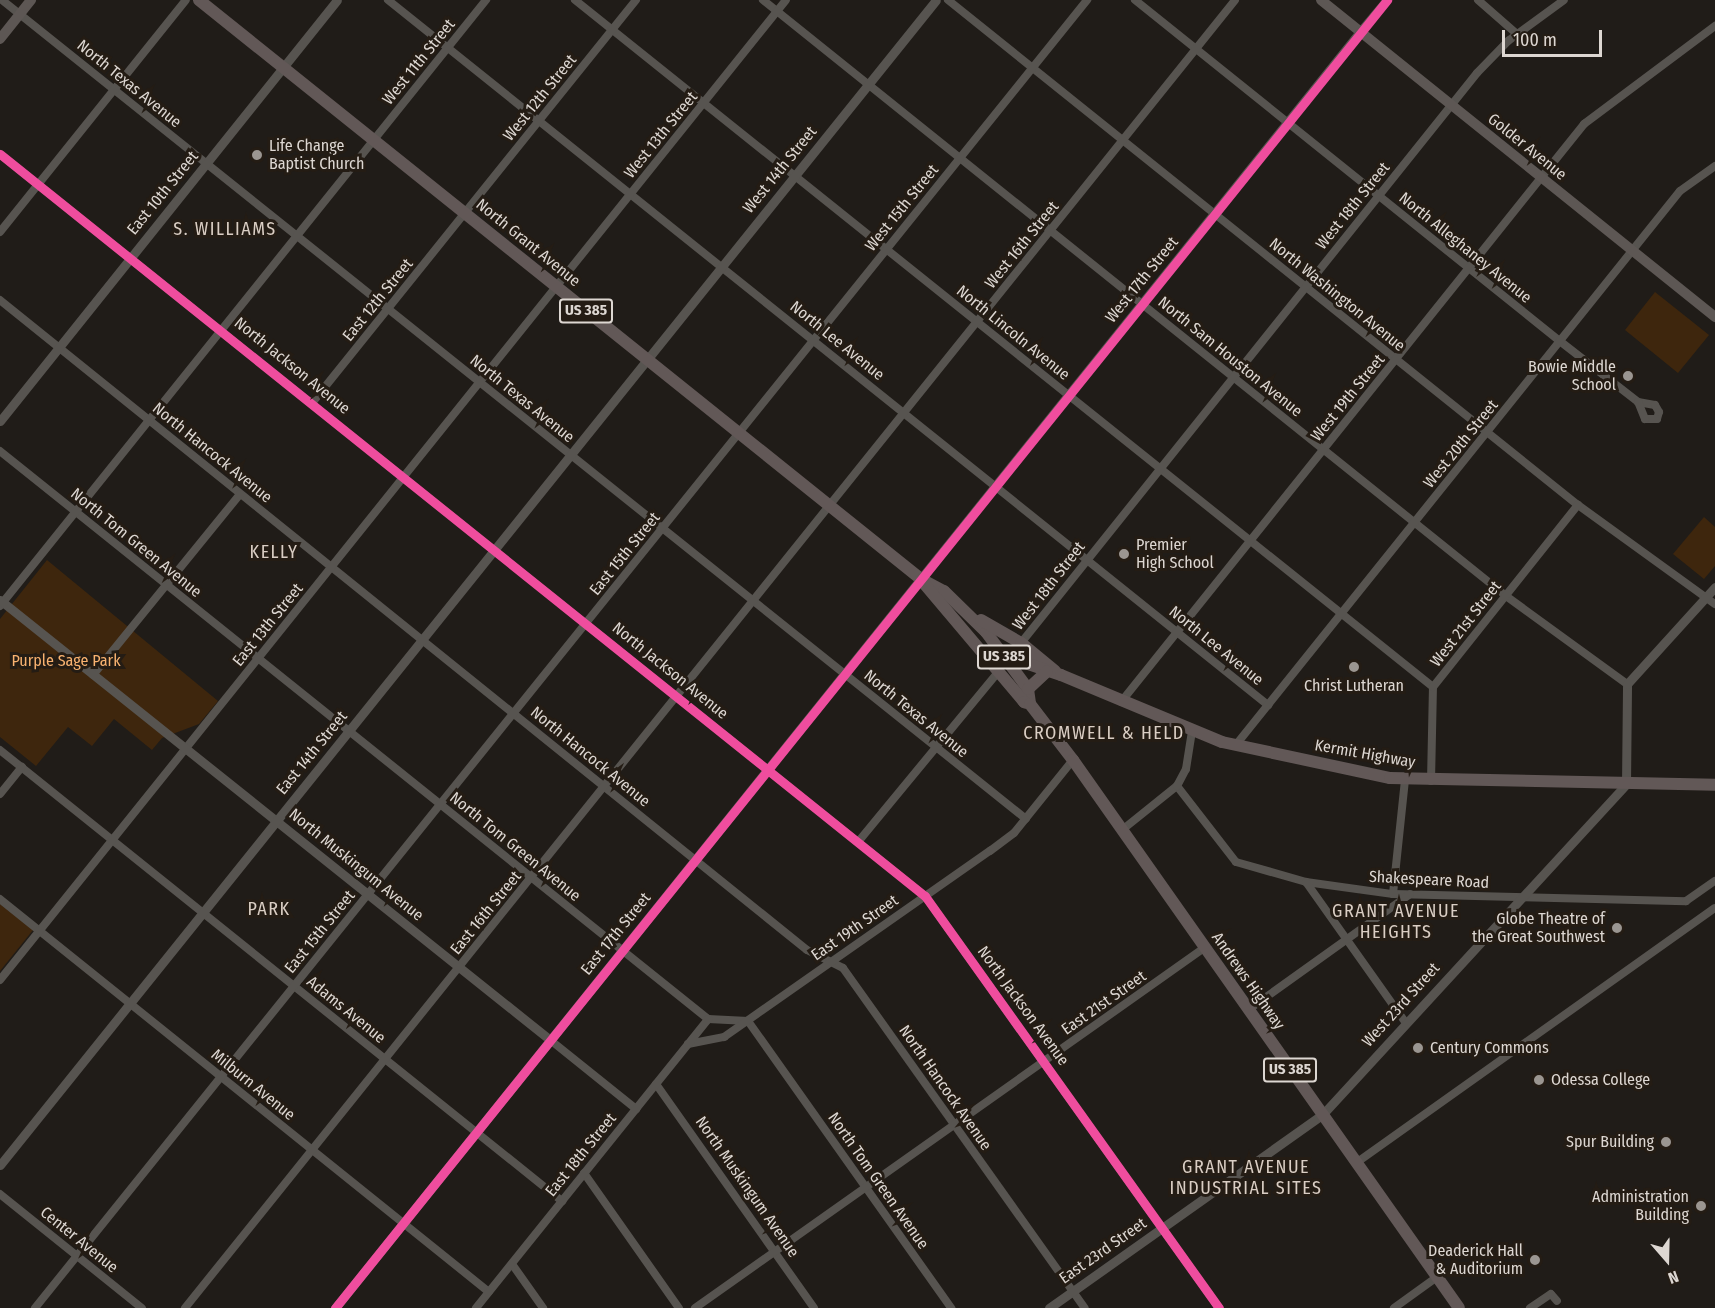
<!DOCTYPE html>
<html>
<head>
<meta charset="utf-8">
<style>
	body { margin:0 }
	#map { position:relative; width:1715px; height:1308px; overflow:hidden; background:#201c18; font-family:"Fira Sans Condensed",sans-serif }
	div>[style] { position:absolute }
	.green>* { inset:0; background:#3e260d }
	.minor>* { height:8px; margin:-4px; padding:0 4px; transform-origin:4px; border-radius:4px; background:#575450 }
	.tertiary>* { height:9px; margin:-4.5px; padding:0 4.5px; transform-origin:4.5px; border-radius:4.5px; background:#575450 }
	.secondary>* { height:10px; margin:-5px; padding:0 5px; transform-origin:5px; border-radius:5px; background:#5d5754 }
	.primary>* { height:12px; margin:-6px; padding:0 6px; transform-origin:6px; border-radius:6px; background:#625857 }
	.cycleway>* { height:9px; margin:-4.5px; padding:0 4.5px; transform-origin:4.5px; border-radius:4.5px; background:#ef4d9e }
	.dots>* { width:16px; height:16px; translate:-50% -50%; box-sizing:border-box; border:3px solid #241c14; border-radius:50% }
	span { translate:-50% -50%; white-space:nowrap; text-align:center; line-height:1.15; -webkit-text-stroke:6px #241c14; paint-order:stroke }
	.shield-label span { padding:2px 4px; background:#241c14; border:2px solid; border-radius:4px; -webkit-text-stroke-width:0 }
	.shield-label { font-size:15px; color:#ddd7d2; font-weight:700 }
	.street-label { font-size:16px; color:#ddd7d2 }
	.poi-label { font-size:16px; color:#ddd7d2 }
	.left { translate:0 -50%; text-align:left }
	.right { translate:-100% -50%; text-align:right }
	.park-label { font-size:16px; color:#f8b270 }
	.neighbourhood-label { font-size:18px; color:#dacec4; letter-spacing:1.5px }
	.north { position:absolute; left:1637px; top:1230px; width:60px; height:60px; -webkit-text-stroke:4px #241c14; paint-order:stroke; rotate:160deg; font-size:16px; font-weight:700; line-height:24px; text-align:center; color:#ddd7d2 }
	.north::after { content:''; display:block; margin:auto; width:21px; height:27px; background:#ddd7d2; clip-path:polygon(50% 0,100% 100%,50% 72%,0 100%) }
	.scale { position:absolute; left:1502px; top:30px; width:100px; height:27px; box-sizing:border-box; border:3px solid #ddd7d2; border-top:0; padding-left:8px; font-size:18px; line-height:21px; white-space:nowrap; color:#ddd7d2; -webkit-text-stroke:4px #241c14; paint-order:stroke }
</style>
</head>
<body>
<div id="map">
	<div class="green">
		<i style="clip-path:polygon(1655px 292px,1709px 335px,1678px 373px,1625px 330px)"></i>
		<i style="clip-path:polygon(1704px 517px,1715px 527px,1715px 566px,1704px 579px,1673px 554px)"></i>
		<i style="clip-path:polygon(47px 560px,218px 701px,199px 724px,162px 738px,152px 750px,114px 719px,92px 746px,68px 727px,36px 766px,0 737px,0 619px)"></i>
		<i style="clip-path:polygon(0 904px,33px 930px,0 971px)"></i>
	</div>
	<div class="minor">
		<i style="left:2px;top:0;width:1311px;rotate:38.65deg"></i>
		<i style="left:388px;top:0;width:1128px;rotate:38.7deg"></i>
		<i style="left:575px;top:0;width:1099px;rotate:38.68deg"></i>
		<i style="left:763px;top:0;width:953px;rotate:38.73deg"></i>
		<i style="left:1506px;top:596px;width:150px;rotate:36deg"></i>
		<i style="left:948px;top:0;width:807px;rotate:38.72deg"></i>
		<i style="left:1578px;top:505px;width:169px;rotate:35.9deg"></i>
		<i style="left:1135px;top:0;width:546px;rotate:38.76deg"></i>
		<i style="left:1561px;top:342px;width:98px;rotate:37.9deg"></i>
		<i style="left:1638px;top:402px;width:17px;rotate:10deg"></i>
		<i style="left:1655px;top:405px;width:8px;rotate:60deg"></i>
		<i style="left:1659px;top:412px;width:7px;rotate:106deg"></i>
		<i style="left:1657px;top:419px;width:12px;rotate:180deg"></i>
		<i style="left:1645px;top:419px;width:18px;rotate:-112deg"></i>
		<i style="left:1478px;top:0;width:52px;rotate:41.1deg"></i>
		<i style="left:1360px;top:32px;width:42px;rotate:-49.8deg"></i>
		<i style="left:0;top:154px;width:1186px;rotate:38.74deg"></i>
		<i style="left:925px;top:896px;width:506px;rotate:54.49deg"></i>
		<i style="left:0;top:232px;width:297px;rotate:-51.3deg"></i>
		<i style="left:0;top:300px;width:1036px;rotate:38.85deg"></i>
		<i style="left:807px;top:950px;width:40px;rotate:26.6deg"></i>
		<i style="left:843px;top:968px;width:417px;rotate:54.6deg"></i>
		<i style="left:312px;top:403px;width:517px;rotate:-51.2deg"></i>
		<i style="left:0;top:451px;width:908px;rotate:38.74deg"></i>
		<i style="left:708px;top:1019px;width:40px;rotate:2.9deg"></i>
		<i style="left:0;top:606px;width:777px;rotate:-51.27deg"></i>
		<i style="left:1021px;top:643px;width:730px;rotate:-51.34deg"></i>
		<i style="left:1477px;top:73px;width:45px;rotate:-45.9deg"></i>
		<i style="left:1508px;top:41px;width:69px;rotate:-36.2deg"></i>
		<i style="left:93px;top:675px;width:233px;rotate:-50.9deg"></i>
		<i style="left:1121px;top:702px;width:741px;rotate:-51.3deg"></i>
		<i style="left:1584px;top:124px;width:164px;rotate:-36.8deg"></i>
		<i style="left:1235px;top:746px;width:711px;rotate:-51.28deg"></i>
		<i style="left:1680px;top:191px;width:43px;rotate:-35.5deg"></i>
		<i style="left:0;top:750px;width:721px;rotate:38.75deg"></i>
		<i style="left:1431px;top:781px;width:94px;rotate:-88.8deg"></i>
		<i style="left:1433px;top:687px;width:233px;rotate:-51.5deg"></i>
		<i style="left:1177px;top:786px;width:96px;rotate:52.2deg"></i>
		<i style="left:1236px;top:862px;width:73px;rotate:15.9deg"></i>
		<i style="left:1306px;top:882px;width:88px;rotate:7.9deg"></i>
		<i style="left:1393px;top:894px;width:293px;rotate:1.4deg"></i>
		<i style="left:1686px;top:901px;width:35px;rotate:-35deg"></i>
		<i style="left:0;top:794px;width:35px;rotate:-51deg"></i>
		<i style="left:1122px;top:830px;width:70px;rotate:-38.7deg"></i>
		<i style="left:1177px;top:786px;width:19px;rotate:-62deg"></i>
		<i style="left:1186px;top:769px;width:37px;rotate:-81deg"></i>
		<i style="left:858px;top:842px;width:222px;rotate:-50.5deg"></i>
		<i style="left:1306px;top:882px;width:171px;rotate:54.7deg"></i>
		<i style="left:1393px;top:894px;width:115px;rotate:-84deg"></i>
		<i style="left:0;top:899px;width:627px;rotate:38.79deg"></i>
		<i style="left:0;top:980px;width:1256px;rotate:-51.27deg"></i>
		<i style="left:1248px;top:1010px;width:199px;rotate:-35.6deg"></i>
		<i style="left:748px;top:1021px;width:352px;rotate:54.7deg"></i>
		<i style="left:549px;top:1039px;width:112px;rotate:38.8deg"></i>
		<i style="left:688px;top:1044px;width:37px;rotate:-11deg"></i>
		<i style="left:724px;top:1037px;width:325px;rotate:-35deg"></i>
		<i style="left:990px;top:851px;width:30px;rotate:-37deg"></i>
		<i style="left:1014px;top:833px;width:94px;rotate:-51.1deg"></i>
		<i style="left:656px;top:1084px;width:274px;rotate:54.8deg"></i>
		<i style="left:1356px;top:1163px;width:440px;rotate:-35.4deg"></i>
		<i style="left:584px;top:1173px;width:165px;rotate:54.9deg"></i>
		<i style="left:0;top:1194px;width:182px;rotate:38.8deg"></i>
		<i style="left:512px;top:1264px;width:54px;rotate:54.8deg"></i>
		<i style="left:35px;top:1308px;width:1679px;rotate:-51.19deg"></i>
		<i style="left:185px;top:1308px;width:1677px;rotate:-51.24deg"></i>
		<i style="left:476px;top:1308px;width:371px;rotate:-51.2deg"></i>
		<i style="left:695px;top:1308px;width:623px;rotate:-35.27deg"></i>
		<i style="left:1394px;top:1308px;width:53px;rotate:-35.8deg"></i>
		<i style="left:1530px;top:1308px;width:25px;rotate:-34deg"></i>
		<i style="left:1551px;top:1294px;width:9px;rotate:49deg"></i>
	</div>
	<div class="tertiary">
		<i style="left:0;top:421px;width:539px;rotate:-51.32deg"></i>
		<i style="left:0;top:600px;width:703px;rotate:38.65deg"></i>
		<i style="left:0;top:1165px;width:1494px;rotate:-51.22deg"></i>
		<i style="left:335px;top:1308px;width:1637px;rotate:-51.23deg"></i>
		<i style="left:1049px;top:1308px;width:334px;rotate:-35.3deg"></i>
		<i style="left:1322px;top:1115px;width:449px;rotate:-47.4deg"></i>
		<i style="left:1626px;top:784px;width:100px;rotate:-89.4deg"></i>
		<i style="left:1627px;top:684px;width:131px;rotate:-47.8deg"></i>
	</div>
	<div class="secondary">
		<i style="left:1321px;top:0;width:506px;rotate:38.82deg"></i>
		<i style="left:0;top:39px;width:50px;rotate:-51.5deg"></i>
	</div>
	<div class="primary">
		<i style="left:199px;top:0;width:925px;rotate:38.73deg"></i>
		<i style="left:921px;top:579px;width:26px;rotate:28deg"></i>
		<i style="left:944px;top:591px;width:59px;rotate:44.3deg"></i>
		<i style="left:986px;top:632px;width:71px;rotate:53.6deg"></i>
		<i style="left:1028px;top:689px;width:15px;rotate:82deg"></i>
		<i style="left:921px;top:580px;width:160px;rotate:49.8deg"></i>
		<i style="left:1024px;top:702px;width:6px;rotate:18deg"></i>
		<i style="left:1030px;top:704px;width:71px;rotate:52.5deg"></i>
		<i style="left:1073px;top:760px;width:670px;rotate:54.84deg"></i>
		<i style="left:981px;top:620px;width:46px;rotate:29.9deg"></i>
		<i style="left:1021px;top:643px;width:44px;rotate:39.5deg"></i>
		<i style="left:1004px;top:656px;width:60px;rotate:18.4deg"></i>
		<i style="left:1061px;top:675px;width:174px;rotate:22.6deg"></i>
		<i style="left:1222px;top:742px;width:172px;rotate:12.1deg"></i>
		<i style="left:1390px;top:778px;width:325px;rotate:1.2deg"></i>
		<i style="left:1028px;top:689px;width:26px;rotate:-43deg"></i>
	</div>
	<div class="cycleway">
		<i style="left:0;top:154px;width:1186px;rotate:38.74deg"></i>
		<i style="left:925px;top:896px;width:506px;rotate:54.49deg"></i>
		<i style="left:335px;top:1308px;width:1679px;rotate:-51.19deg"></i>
	</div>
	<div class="dots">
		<i style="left:257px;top:155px;background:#9b9691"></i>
		<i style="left:1628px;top:376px;background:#9b9691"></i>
		<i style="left:1124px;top:554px;background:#9b9691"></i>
		<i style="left:1354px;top:667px;background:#9b9691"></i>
		<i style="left:1617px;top:928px;background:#9b9691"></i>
		<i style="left:1418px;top:1048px;background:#9b9691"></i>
		<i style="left:1539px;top:1080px;background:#9b9691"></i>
		<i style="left:1666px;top:1142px;background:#9b9691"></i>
		<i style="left:1701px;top:1206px;background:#9b9691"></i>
		<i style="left:1535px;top:1260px;background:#9b9691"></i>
	</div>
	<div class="shield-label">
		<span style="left:586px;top:311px">US 385</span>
		<span style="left:1004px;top:657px">US 385</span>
		<span style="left:1290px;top:1070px">US 385</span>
	</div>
	<div class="street-label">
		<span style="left:419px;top:62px;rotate:-51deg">West 11th Street</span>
		<span style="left:129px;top:84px;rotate:39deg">North Texas Avenue</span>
		<span style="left:540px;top:98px;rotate:-51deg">West 12th Street</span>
		<span style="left:661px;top:135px;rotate:-51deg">West 13th Street</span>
		<span style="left:1527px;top:147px;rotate:39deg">Golder Avenue</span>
		<span style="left:780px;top:170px;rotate:-51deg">West 14th Street</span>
		<span style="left:163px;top:193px;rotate:-51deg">East 10th Street</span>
		<span style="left:1353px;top:206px;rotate:-51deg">West 18th Street</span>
		<span style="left:902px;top:208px;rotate:-51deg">West 15th Street</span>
		<span style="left:528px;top:243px;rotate:39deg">North Grant Avenue</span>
		<span style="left:1022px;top:245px;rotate:-51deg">West 16th Street</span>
		<span style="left:1465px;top:248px;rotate:39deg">North Alleghaney Avenue</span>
		<span style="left:1142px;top:280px;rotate:-51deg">West 17th Street</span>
		<span style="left:1337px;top:295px;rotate:39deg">North Washington Avenue</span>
		<span style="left:378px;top:300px;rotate:-51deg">East 12th Street</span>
		<span style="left:1013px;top:333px;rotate:39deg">North Lincoln Avenue</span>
		<span style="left:837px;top:341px;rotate:39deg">North Lee Avenue</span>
		<span style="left:1230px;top:357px;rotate:39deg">North Sam Houston Avenue</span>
		<span style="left:292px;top:366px;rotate:39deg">North Jackson Avenue</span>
		<span style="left:1348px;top:398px;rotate:-51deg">West 19th Street</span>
		<span style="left:522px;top:399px;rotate:39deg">North Texas Avenue</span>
		<span style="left:1461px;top:444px;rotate:-51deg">West 20th Street</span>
		<span style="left:212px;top:453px;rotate:39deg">North Hancock Avenue</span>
		<span style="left:136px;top:543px;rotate:39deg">North Tom Green Avenue</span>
		<span style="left:625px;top:554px;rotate:-51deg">East 15th Street</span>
		<span style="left:1049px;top:586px;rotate:-52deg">West 18th Street</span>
		<span style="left:1466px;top:624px;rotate:-52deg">West 21st Street</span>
		<span style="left:268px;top:625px;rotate:-51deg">East 13th Street</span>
		<span style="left:1216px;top:646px;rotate:39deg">North Lee Avenue</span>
		<span style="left:670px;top:671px;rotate:39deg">North Jackson Avenue</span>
		<span style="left:916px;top:714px;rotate:39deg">North Texas Avenue</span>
		<span style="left:312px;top:753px;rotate:-51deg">East 14th Street</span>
		<span style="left:1365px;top:754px;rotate:10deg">Kermit Highway</span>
		<span style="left:590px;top:757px;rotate:39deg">North Hancock Avenue</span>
		<span style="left:515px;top:847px;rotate:39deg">North Tom Green Avenue</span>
		<span style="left:356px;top:865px;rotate:39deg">North Muskingum Avenue</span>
		<span style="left:1429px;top:880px;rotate:3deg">Shakespeare Road</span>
		<span style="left:486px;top:913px;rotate:-51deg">East 16th Street</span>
		<span style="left:855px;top:928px;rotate:-35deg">East 19th Street</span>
		<span style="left:320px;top:932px;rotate:-51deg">East 15th Street</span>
		<span style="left:616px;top:934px;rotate:-51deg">East 17th Street</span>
		<span style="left:1248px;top:981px;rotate:55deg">Andrews Highway</span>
		<span style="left:1104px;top:1003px;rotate:-35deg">East 21st Street</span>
		<span style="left:1401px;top:1005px;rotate:-48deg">West 23rd Street</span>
		<span style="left:1023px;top:1006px;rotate:54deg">North Jackson Avenue</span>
		<span style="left:346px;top:1010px;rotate:39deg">Adams Avenue</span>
		<span style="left:253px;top:1085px;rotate:39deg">Milburn Avenue</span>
		<span style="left:945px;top:1088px;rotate:55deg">North Hancock Avenue</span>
		<span style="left:581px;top:1155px;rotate:-51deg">East 18th Street</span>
		<span style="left:878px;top:1181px;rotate:55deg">North Tom Green Avenue</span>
		<span style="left:747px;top:1187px;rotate:55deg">North Muskingum Avenue</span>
		<span style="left:79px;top:1240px;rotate:39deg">Center Avenue</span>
		<span style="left:1103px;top:1251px;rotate:-35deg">East 23rd Street</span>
	</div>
	<div class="poi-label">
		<span class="left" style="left:269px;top:155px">Life Change<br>Baptist Church</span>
		<span class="right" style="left:1616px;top:376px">Bowie Middle<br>School</span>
		<span class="left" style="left:1136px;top:554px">Premier<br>High School</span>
		<span style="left:1354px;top:686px">Christ Lutheran</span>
		<span class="right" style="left:1605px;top:928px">Globe Theatre of<br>the Great Southwest</span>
		<span class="left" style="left:1430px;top:1048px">Century Commons</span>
		<span class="left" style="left:1551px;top:1080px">Odessa College</span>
		<span class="right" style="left:1654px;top:1142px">Spur Building</span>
		<span class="right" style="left:1689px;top:1206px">Administration<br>Building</span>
		<span class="right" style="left:1523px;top:1260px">Deaderick Hall<br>&amp; Auditorium</span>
	</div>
	<div class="park-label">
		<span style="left:66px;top:661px">Purple Sage Park</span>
	</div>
	<div class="neighbourhood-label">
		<span style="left:225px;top:229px">S. WILLIAMS</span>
		<span style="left:274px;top:552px">KELLY</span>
		<span style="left:1104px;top:733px">CROMWELL &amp; HELD</span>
		<span style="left:269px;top:909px">PARK</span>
		<span style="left:1396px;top:922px">GRANT AVENUE<br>HEIGHTS</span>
		<span style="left:1246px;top:1178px">GRANT AVENUE<br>INDUSTRIAL SITES</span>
	</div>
	<div class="north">N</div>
	<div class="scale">100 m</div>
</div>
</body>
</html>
